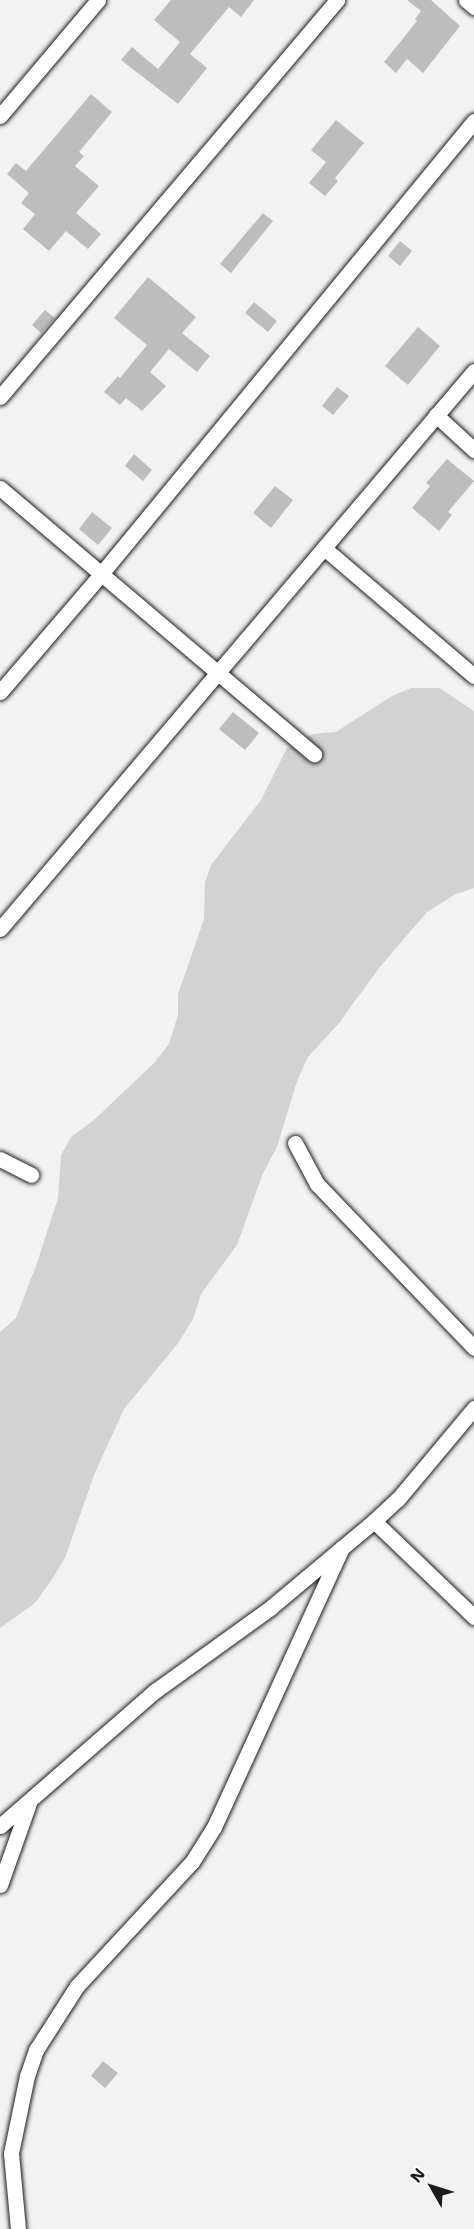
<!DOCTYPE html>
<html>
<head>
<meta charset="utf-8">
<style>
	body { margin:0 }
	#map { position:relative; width:474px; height:2229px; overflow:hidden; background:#f2f2f2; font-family:"Shantell Sans",sans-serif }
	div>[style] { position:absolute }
	.green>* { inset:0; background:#d2d2d2 }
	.building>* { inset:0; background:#bdbdbd }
	.roads { filter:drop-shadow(0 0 2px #1c1c1c) drop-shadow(0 0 2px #1c1c1c) }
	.minor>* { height:15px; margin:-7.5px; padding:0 7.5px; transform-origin:7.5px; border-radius:7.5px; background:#fff }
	span { translate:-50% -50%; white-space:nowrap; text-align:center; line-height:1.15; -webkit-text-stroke:4.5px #fff; paint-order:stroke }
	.north { position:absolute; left:402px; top:2157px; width:60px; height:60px; -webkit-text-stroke:4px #fff; paint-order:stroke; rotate:309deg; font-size:16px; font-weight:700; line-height:24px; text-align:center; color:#1c1c1c }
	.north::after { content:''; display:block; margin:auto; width:21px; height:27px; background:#1c1c1c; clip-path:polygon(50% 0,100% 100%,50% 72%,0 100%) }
</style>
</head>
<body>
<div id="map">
	<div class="green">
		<i style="clip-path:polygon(411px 688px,439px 688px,474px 711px,474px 888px,456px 894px,427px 912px,379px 968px,339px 1023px,308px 1057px,297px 1081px,277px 1147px,263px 1173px,237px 1245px,201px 1294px,193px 1319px,179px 1342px,124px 1409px,94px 1475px,65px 1558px,53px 1578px,35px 1603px,0 1628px,0 1332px,16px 1318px,37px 1263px,58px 1198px,61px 1155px,72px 1136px,94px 1120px,154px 1063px,169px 1044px,178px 1015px,178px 994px,204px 919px,205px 882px,211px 865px,261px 800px,287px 748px,313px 734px,336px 732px,390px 697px)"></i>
	</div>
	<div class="building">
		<i style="clip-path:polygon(171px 0,254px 0,241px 17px,229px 7px,190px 54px,207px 68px,178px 104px,121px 60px,132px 47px,158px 69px,180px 42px,154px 20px)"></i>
		<i style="clip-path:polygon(407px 0,431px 0,460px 26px,423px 73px,407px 59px,396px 73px,384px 62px,417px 21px,415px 19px,421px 11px)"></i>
		<i style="clip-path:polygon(91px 94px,112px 112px,79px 152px,84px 156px,75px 166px,99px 186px,76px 213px,101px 234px,88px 249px,66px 231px,49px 251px,23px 229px,35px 214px,21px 203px,29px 193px,7px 174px,16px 163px,26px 171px)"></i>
		<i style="clip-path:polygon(336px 120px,364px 143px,335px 178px,338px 181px,325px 196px,309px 183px,326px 162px,311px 150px)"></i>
		<i style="clip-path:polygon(263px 213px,273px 221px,231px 273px,220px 264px)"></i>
		<i style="clip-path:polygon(400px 241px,412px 251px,400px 266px,388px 256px)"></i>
		<i style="clip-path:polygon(148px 277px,196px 317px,182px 333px,210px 356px,197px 372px,169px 349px,150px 372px,166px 386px,142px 411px,126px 398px,120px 405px,104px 392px,118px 376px,120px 378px,147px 345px,114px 318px)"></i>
		<i style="clip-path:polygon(254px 302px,277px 321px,268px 332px,245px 313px)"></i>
		<i style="clip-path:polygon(45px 310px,55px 318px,41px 333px,32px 325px)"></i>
		<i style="clip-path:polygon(418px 327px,440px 346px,408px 385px,385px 366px)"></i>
		<i style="clip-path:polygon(337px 387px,349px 396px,333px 415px,322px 406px)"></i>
		<i style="clip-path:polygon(134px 454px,152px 470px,143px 481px,125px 466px)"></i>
		<i style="clip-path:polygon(447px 459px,474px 481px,448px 512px,452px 515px,439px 531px,412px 508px,430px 486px,426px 483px)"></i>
		<i style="clip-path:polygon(275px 486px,293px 500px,271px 528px,253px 513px)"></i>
		<i style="clip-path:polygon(92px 512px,112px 528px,98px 545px,79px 529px)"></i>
		<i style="clip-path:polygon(233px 712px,259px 733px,245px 750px,219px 729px)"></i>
		<i style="clip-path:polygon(103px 2061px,118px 2073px,105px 2088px,91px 2076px)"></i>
	</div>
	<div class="roads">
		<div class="minor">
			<i style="left:466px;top:0;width:11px;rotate:41deg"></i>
			<i style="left:0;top:116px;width:152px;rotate:-49.8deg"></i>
			<i style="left:0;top:397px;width:521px;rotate:-49.67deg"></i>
			<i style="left:436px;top:415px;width:52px;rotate:42.6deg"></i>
			<i style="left:0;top:488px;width:412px;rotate:40.3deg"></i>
			<i style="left:324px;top:548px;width:197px;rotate:40.5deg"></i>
			<i style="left:0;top:692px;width:155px;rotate:-49.4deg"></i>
			<i style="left:101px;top:574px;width:587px;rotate:-50.53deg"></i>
			<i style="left:0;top:929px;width:732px;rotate:-49.65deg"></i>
			<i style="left:295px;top:1143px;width:47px;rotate:61.8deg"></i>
			<i style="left:317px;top:1184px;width:227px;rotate:46.2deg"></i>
			<i style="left:0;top:1159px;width:35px;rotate:27deg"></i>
			<i style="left:374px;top:1521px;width:139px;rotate:43.8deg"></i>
			<i style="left:0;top:1826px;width:206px;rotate:-41.1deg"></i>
			<i style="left:155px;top:1691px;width:142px;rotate:-35.8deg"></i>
			<i style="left:270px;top:1608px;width:136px;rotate:-39.9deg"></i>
			<i style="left:374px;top:1521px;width:33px;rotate:-43deg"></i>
			<i style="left:398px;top:1499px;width:119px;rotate:-50.1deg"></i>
			<i style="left:0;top:1885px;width:87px;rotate:-70.5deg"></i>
			<i style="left:18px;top:2229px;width:76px;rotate:-95.3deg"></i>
			<i style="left:11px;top:2153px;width:79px;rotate:-78.3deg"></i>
			<i style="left:27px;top:2076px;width:28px;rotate:-71deg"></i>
			<i style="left:36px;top:2050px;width:76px;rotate:-57.4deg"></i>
			<i style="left:77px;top:1986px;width:169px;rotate:-47.2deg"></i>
			<i style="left:192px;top:1862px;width:41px;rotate:-57.8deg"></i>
			<i style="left:214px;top:1827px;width:307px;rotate:-65.4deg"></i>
		</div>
	</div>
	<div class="north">N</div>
</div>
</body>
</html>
